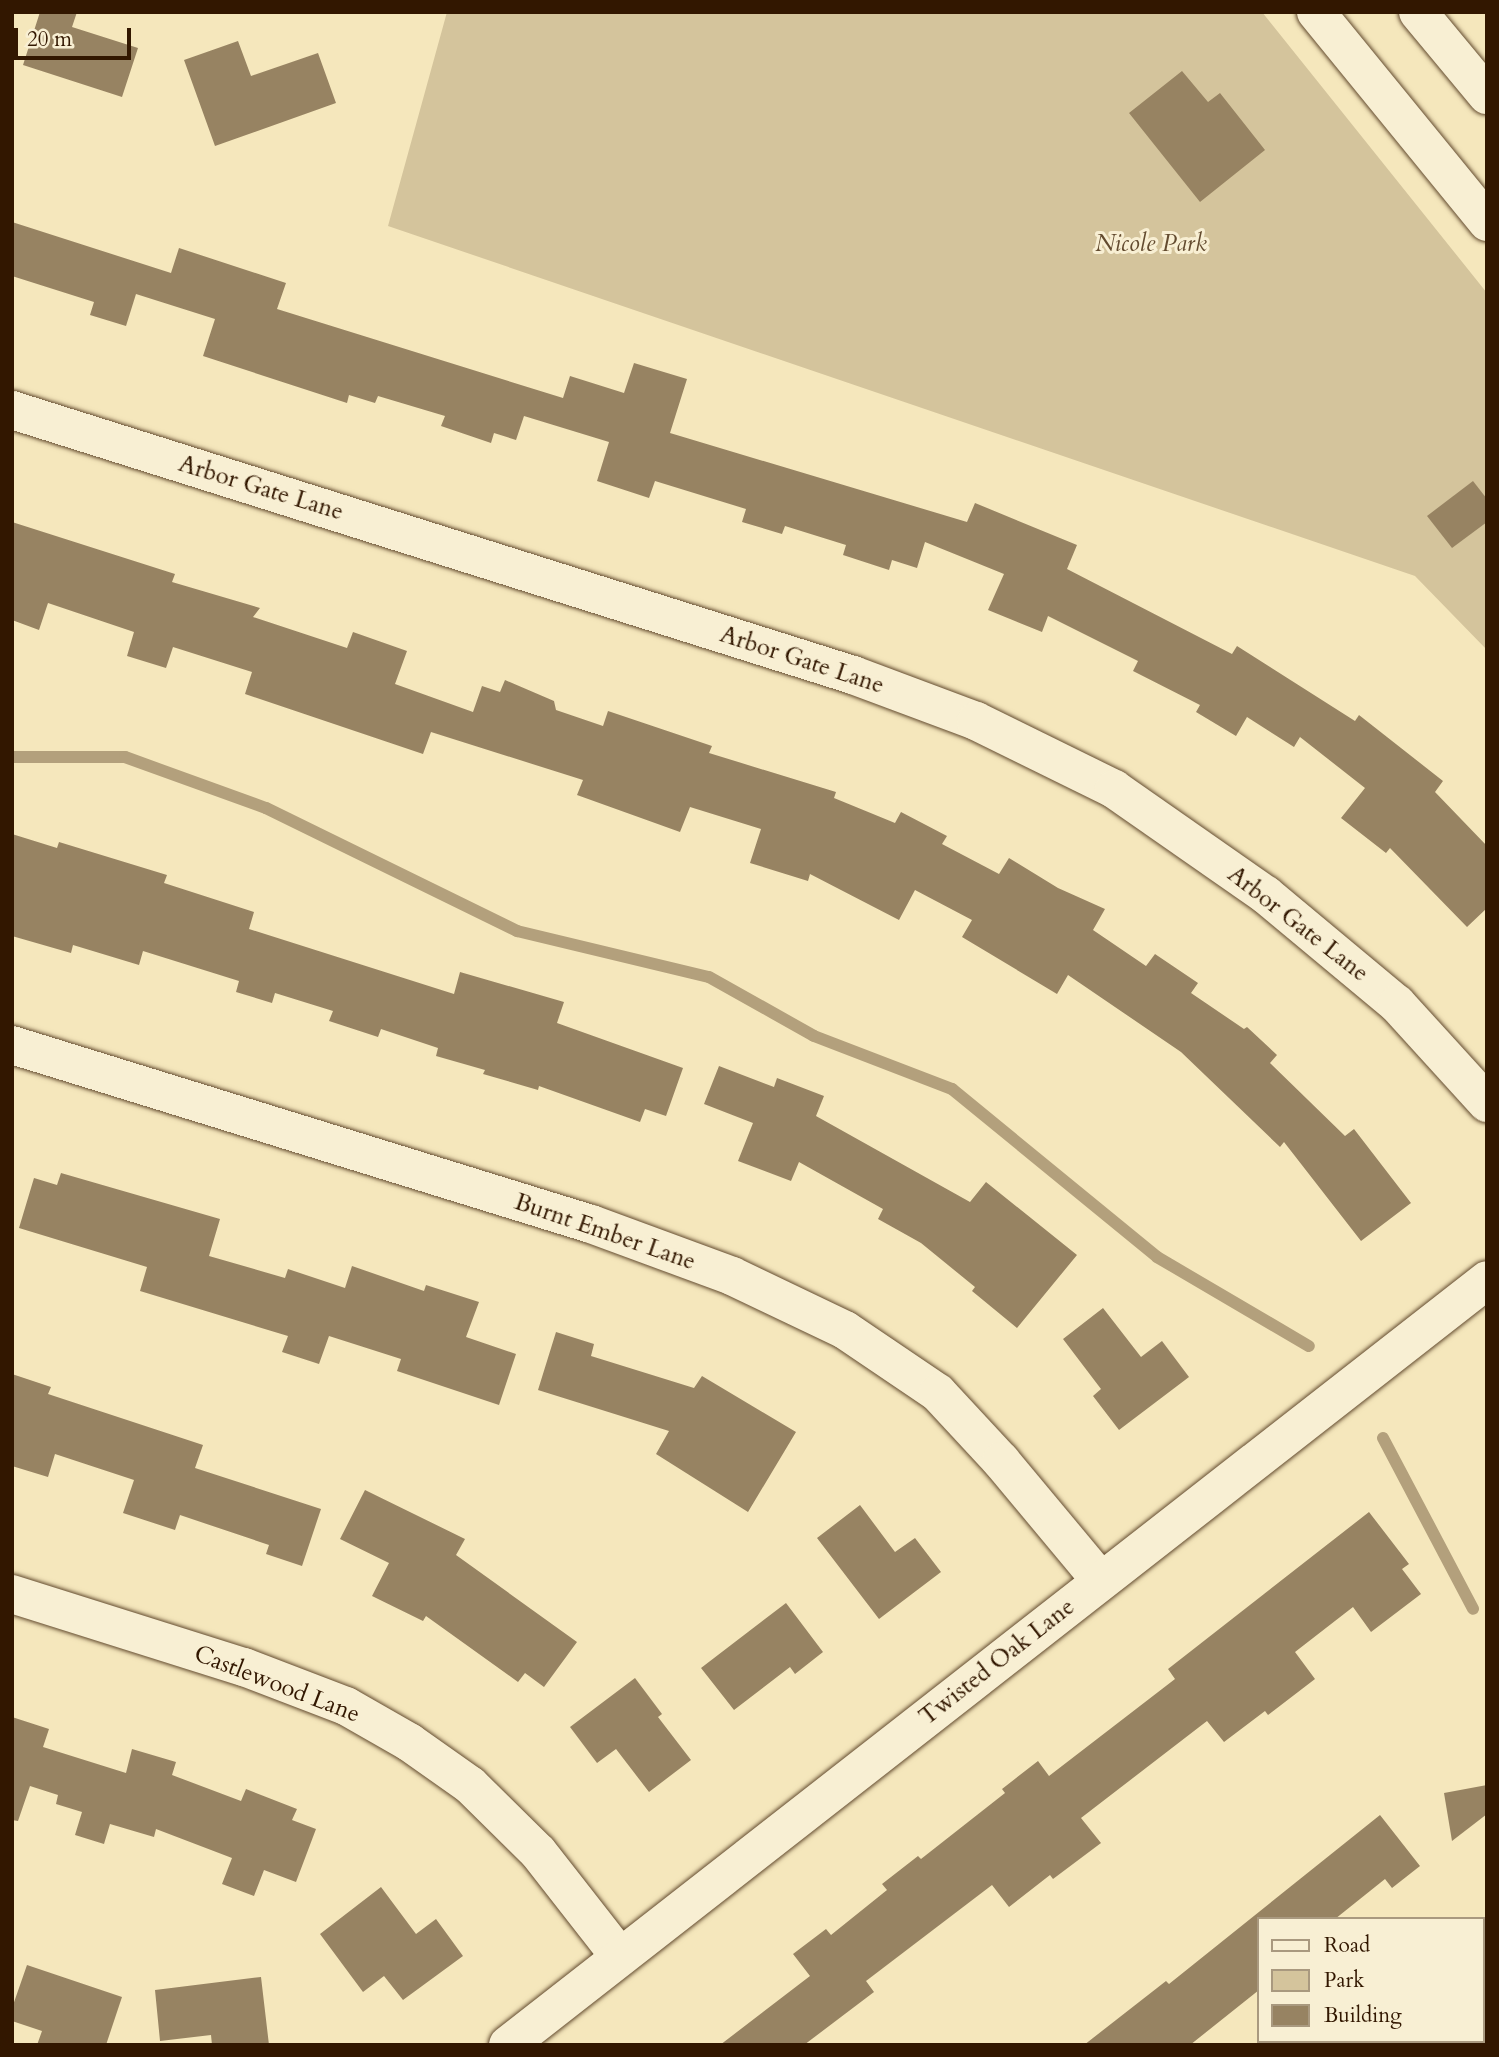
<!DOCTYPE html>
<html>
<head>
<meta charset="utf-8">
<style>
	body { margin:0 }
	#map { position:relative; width:1499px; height:2057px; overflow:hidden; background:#f5e7bc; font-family:Cardo,serif }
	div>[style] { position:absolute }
	.green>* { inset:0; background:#d4c49c }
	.stream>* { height:12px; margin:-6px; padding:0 6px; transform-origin:6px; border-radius:6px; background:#b3a07c }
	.building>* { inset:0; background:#978362 }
	.roads { filter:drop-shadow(0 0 2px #634b2f) drop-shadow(0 0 2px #634b2f) }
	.street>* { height:38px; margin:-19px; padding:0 19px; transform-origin:19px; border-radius:19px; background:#f8efd3 }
	.secondary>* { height:38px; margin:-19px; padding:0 19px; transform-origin:19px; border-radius:19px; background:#f8efd3 }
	span { translate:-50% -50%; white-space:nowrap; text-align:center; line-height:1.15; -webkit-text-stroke:6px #f8efd3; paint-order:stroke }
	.park-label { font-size:24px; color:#634b2f; font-style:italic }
	.street-label { font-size:24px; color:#321700 }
	.frame { position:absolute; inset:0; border:14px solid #321700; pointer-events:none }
	.legend { position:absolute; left:1257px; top:1917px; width:228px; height:126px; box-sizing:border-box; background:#f8efd3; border:2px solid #a9997f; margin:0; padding:9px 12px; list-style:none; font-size:21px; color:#321700 }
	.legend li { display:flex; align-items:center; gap:14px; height:35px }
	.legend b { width:35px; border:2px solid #a9997f }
	.scale { position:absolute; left:14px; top:28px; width:117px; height:32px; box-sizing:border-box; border:4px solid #321700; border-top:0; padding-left:9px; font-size:21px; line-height:24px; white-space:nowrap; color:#321700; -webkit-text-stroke:5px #f8efd3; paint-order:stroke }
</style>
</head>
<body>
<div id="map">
	<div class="green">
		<i style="clip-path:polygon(447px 12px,1262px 12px,1487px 293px,1487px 650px,1415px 576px,388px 226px)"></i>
	</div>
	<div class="stream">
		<i style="left:12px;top:757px;width:113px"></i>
		<i style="left:125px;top:757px;width:150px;rotate:19.9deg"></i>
		<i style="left:266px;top:808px;width:280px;rotate:26.1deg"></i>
		<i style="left:517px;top:931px;width:197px;rotate:13.5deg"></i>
		<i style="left:709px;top:977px;width:120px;rotate:29.3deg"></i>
		<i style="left:814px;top:1036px;width:148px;rotate:21deg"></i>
		<i style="left:952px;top:1089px;width:265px;rotate:39.3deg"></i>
		<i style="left:1157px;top:1257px;width:176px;rotate:30.4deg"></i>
		<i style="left:1383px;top:1438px;width:193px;rotate:62.2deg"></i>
	</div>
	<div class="building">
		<i style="clip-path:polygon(40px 12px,77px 12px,72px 27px,138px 48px,122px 97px,23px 65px)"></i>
		<i style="clip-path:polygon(238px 41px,251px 76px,318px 53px,336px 103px,215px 146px,184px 60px)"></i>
		<i style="clip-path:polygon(1182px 71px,1208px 102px,1220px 93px,1265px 150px,1200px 202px,1129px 113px)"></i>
		<i style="clip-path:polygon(12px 222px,171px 273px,179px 248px,286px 283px,277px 309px,563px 398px,570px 376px,624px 393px,634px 363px,687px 379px,670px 433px,967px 522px,975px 503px,1077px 545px,1067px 569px,1232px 654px,1237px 646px,1355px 721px,1359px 715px,1443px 781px,1435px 792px,1487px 846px,1487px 908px,1467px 927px,1390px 848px,1386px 853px,1341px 818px,1365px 788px,1300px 737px,1294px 747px,1247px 717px,1236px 736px,1196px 712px,1200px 705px,1133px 671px,1138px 661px,1048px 616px,1042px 632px,988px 610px,1004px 574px,925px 542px,917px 568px,892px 560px,889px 570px,843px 555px,846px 545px,785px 526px,782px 534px,742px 522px,746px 509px,655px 481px,649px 498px,597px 481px,609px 442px,524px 416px,516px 440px,494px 433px,491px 443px,441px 426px,445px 416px,378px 396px,375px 403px,349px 395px,347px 403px,203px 356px,215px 319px,136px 294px,126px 326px,90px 315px,94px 302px,12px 276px)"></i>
		<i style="clip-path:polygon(1473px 481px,1487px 499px,1487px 522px,1452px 548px,1427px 516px)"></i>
		<i style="clip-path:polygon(12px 522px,175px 574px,172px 582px,260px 608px,253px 617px,347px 648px,353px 632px,407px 651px,395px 684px,473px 712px,482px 686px,500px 692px,505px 680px,554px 701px,556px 710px,603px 726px,608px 711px,712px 746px,709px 753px,836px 792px,834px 798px,895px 823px,901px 812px,947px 836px,942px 844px,999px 874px,1009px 858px,1058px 888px,1105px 909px,1093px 930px,1146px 966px,1155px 954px,1198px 983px,1191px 993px,1244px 1029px,1247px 1027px,1277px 1055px,1270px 1063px,1345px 1136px,1354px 1129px,1411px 1203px,1361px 1241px,1284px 1142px,1280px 1147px,1181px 1052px,1068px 975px,1057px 994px,962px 937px,972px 920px,915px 890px,899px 920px,810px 874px,808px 881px,750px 863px,761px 829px,690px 807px,680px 832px,577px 795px,583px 780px,431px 732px,423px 754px,245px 694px,252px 672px,173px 647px,166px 668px,127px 656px,134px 632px,48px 603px,39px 630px,12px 620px)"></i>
		<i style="clip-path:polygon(12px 834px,57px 848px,59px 842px,167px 875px,164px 883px,254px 912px,249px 929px,454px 994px,460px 972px,564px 1002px,557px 1023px,683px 1068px,666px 1116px,645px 1109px,640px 1122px,539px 1086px,538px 1090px,483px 1074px,485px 1070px,436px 1056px,438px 1048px,381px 1029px,378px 1037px,329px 1021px,333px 1011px,275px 993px,272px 1003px,236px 992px,239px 981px,143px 951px,139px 965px,73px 945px,71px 953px,12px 936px)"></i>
		<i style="clip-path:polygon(719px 1066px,774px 1087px,777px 1078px,824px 1096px,816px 1116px,970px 1202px,986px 1182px,1077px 1255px,1017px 1328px,972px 1291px,975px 1287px,921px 1243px,878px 1219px,883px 1209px,799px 1162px,791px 1181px,738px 1161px,753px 1123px,704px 1104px)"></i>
		<i style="clip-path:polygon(61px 1173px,220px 1219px,209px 1256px,285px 1278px,288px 1269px,345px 1288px,352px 1266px,424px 1291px,426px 1285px,479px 1302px,466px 1337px,516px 1354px,499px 1405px,397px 1371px,401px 1359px,329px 1336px,319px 1364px,282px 1352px,288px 1336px,140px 1291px,147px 1267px,19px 1228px,34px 1178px,57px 1185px)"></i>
		<i style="clip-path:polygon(1103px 1308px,1141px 1357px,1162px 1341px,1189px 1377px,1119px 1430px,1093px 1396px,1101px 1389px,1063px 1339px)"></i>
		<i style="clip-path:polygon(556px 1332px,594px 1344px,591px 1356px,694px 1388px,702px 1376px,796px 1432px,748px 1512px,656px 1454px,669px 1431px,538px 1390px)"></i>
		<i style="clip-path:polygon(12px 1374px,51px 1387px,48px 1394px,203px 1445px,195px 1468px,321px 1509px,302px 1566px,266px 1554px,269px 1545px,180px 1515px,175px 1530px,123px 1513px,134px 1480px,55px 1454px,48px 1477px,12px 1466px)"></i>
		<i style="clip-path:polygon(365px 1490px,465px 1539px,456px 1555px,577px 1642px,544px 1687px,525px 1673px,518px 1682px,426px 1616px,423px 1621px,372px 1596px,389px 1563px,340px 1539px)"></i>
		<i style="clip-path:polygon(860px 1505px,895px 1552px,915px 1538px,941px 1572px,879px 1619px,817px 1538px)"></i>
		<i style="clip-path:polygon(1369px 1512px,1409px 1564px,1402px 1569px,1421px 1594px,1371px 1632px,1353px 1607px,1295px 1652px,1315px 1679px,1268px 1715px,1265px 1711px,1224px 1742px,1207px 1721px,1081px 1818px,1101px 1843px,1053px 1879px,1050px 1875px,1009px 1907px,992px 1885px,866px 1981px,874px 1992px,804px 2045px,720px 2045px,810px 1976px,793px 1954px,826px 1929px,831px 1935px,887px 1890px,882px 1884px,918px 1856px,921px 1859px,1005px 1793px,1002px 1789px,1038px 1761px,1049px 1776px,1175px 1679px,1168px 1669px)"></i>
		<i style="clip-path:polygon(786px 1603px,823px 1652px,795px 1674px,790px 1667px,734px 1710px,701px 1668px)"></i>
		<i style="clip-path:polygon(635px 1678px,662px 1714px,658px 1717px,691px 1760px,649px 1792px,616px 1749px,597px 1763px,570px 1727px)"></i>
		<i style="clip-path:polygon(12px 1717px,49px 1729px,43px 1747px,126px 1773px,132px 1749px,176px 1762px,172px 1775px,241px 1801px,246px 1789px,297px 1809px,292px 1820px,316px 1829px,296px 1882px,264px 1870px,254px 1896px,222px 1884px,232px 1858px,156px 1829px,154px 1837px,110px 1824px,104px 1844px,75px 1835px,82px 1812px,56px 1804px,58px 1795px,30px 1786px,18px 1821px,12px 1820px)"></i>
		<i style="clip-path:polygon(1487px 1785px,1487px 1814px,1452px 1841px,1444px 1793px)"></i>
		<i style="clip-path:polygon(1380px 1815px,1420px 1866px,1392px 1888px,1385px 1879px,1335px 1919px,1259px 1919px,1259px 1990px,1190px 2045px,1084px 2045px,1166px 1981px,1169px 1984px)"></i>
		<i style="clip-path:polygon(381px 1887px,416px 1934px,436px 1919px,463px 1956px,403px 2000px,384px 1976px,363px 1992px,320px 1934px)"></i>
		<i style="clip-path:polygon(27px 1965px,122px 1997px,106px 2045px,37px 2045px,42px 2031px,12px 2021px,12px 2008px)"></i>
		<i style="clip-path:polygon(261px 1977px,269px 2045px,212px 2045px,211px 2035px,160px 2041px,155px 1990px)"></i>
	</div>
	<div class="roads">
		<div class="street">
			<i style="left:12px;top:410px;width:882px;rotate:17.49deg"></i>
			<i style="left:853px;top:675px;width:131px;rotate:20.5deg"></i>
			<i style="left:976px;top:721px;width:154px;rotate:26.2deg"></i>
			<i style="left:1114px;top:789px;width:185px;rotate:34.9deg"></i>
			<i style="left:1266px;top:895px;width:170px;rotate:39.8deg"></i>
			<i style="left:1397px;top:1004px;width:134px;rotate:47.7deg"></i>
			<i style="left:12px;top:1045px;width:606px;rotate:17.18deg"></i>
			<i style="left:591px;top:1224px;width:150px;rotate:20.2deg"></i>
			<i style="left:732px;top:1276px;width:125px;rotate:25.5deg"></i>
			<i style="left:845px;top:1330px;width:112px;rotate:34.1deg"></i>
			<i style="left:938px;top:1393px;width:93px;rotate:47.2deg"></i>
			<i style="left:1001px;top:1461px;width:156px;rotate:50.2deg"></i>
			<i style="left:12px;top:1594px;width:243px;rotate:17.5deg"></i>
			<i style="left:244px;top:1667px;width:109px;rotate:20.9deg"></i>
			<i style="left:346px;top:1706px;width:73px;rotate:29.7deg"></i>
			<i style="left:409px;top:1742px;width:75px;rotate:35.2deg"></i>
			<i style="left:470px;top:1785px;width:95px;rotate:44.6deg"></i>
			<i style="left:538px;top:1852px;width:133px;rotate:52deg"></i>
			<i style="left:1483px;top:1964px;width:4px;rotate:-14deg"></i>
			<i style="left:508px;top:2045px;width:1242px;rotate:-38deg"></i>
			<i style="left:1363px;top:2045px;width:6px;rotate:-45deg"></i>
		</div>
		<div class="secondary">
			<i style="left:1316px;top:12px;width:271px;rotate:50.8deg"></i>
			<i style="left:1418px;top:12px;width:108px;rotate:50.3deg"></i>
		</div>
	</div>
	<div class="park-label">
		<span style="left:1151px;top:244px">Nicole Park</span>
	</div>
	<div class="street-label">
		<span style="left:261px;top:488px;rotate:17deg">Arbor Gate Lane</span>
		<span style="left:802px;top:660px;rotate:18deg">Arbor Gate Lane</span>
		<span style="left:1298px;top:924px;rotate:38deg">Arbor Gate Lane</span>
		<span style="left:605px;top:1232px;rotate:19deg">Burnt Ember Lane</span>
		<span style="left:997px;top:1662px;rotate:-38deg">Twisted Oak Lane</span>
		<span style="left:277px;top:1684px;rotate:21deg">Castlewood Lane</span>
	</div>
	<div class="frame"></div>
	<ul class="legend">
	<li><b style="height:9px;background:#f8efd3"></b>Road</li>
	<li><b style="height:19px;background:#d4c49c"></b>Park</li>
	<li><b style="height:19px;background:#978362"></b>Building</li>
	</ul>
	<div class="scale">20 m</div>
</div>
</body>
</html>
